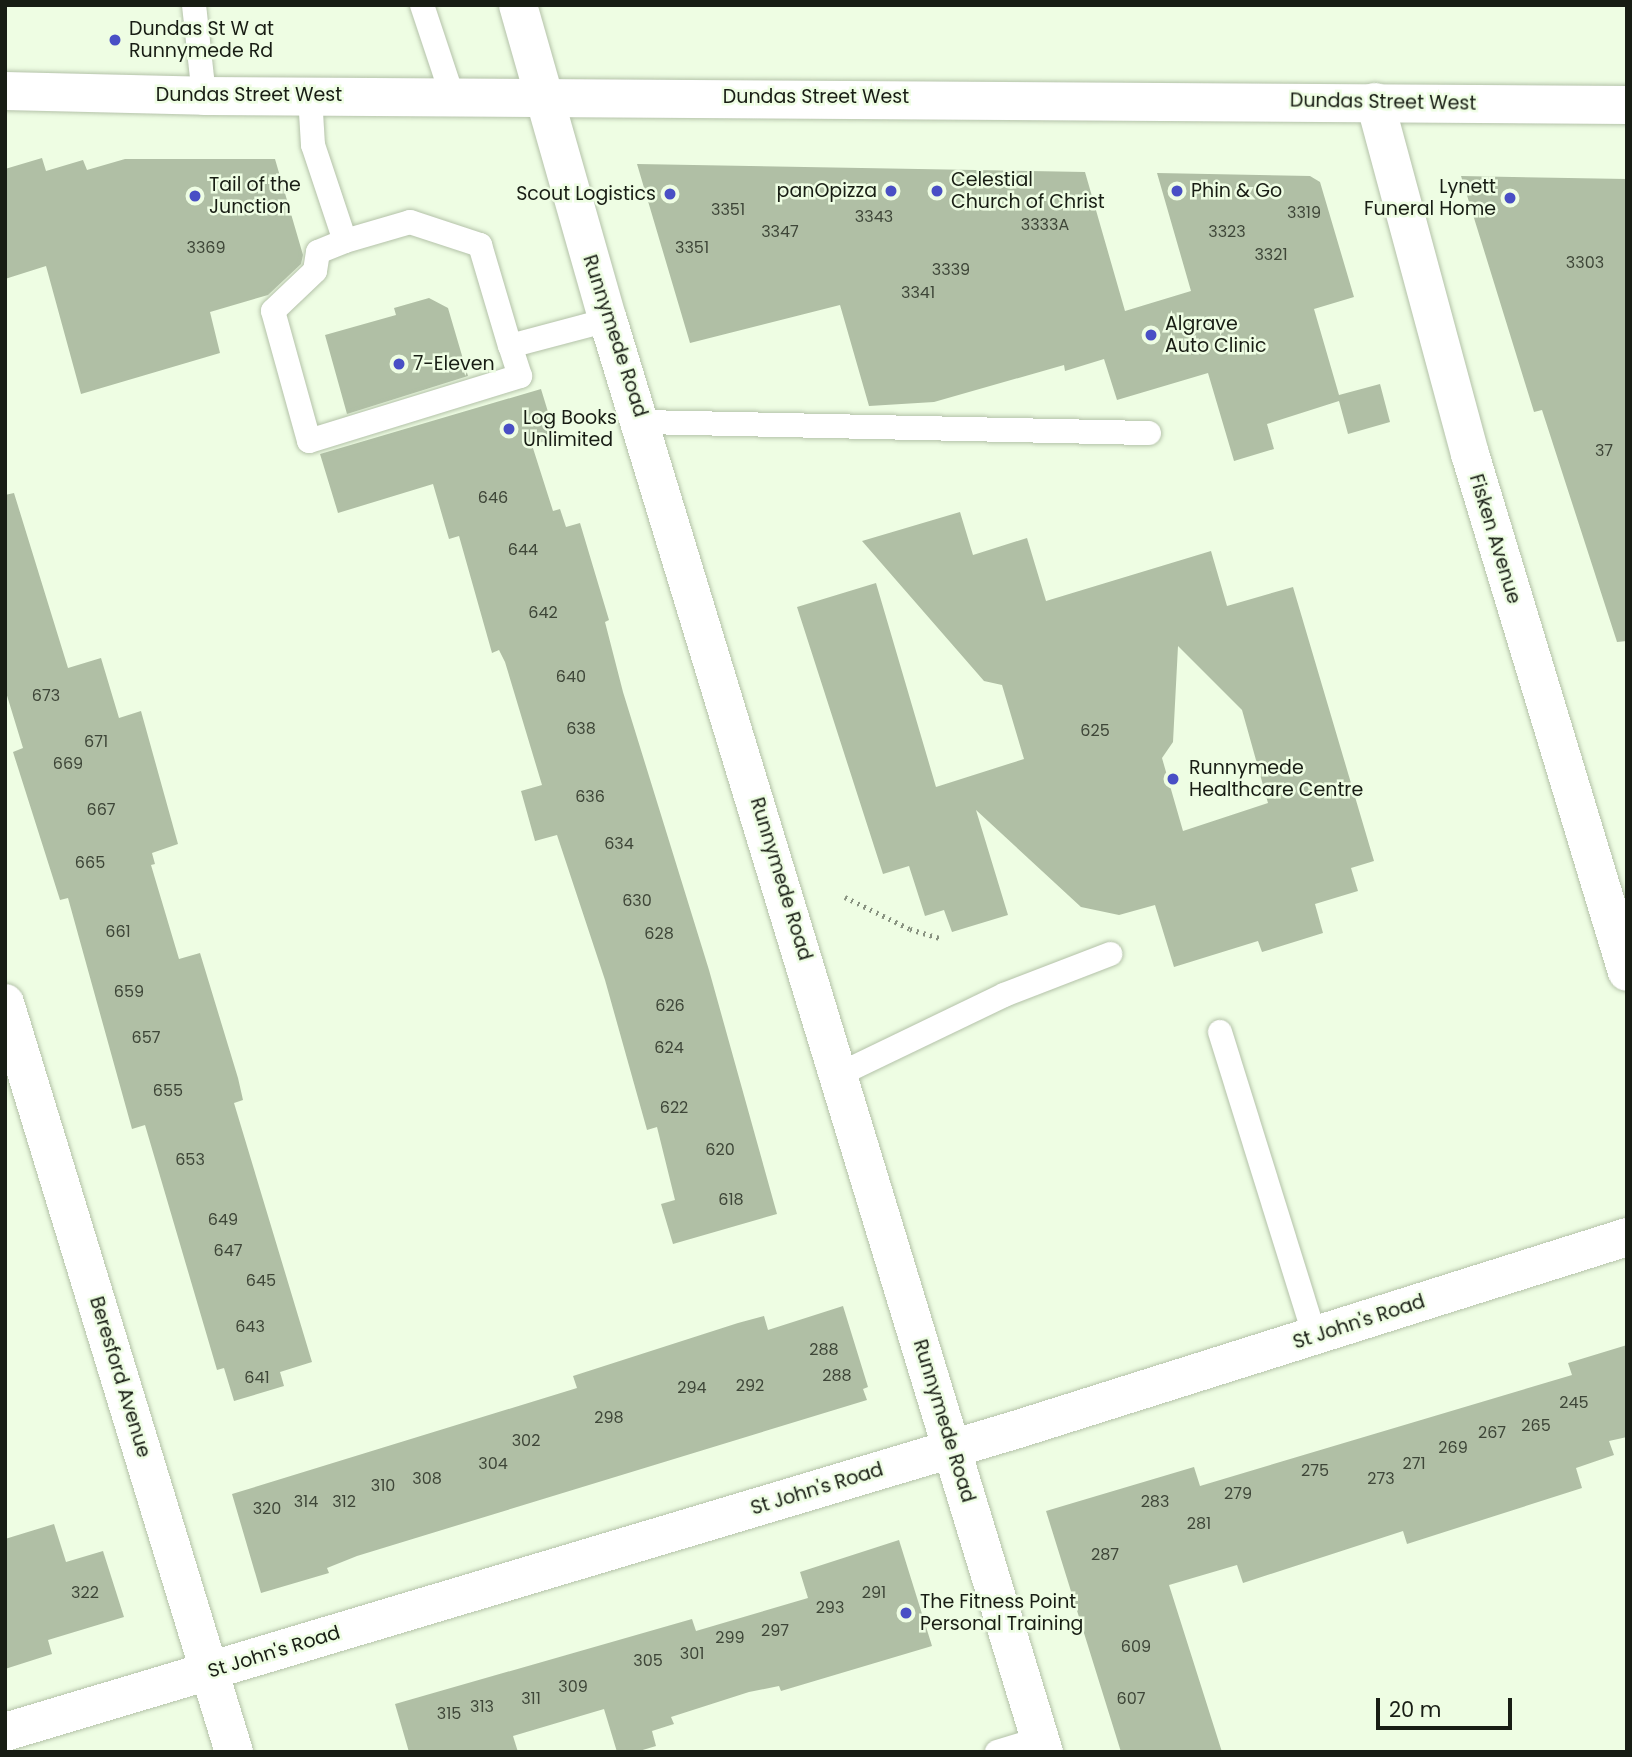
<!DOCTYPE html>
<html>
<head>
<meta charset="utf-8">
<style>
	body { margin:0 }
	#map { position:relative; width:1632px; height:1757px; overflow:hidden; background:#eefde3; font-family:Poppins,sans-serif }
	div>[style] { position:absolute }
	.building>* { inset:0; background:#b0bfa5 }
	.path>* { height:4.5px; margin-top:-2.25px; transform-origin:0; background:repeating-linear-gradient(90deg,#889280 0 2px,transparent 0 7px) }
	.roads { filter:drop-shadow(0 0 2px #b4c2a9) drop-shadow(0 0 2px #b4c2a9) }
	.service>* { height:24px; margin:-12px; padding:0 12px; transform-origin:12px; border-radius:12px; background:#fff }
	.minor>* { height:38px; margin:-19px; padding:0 19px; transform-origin:19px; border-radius:19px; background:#fff }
	.tertiary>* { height:38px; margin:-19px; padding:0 19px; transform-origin:19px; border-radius:19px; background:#fff }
	.secondary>* { height:38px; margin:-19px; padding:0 19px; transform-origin:19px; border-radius:19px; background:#fff }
	.dots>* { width:19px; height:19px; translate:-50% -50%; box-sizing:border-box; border:4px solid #eefde3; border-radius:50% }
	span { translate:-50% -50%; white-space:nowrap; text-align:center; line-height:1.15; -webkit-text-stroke:5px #eefde3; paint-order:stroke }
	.number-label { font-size:16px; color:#3e4638 }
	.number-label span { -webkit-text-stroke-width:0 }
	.poi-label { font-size:19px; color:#181d14 }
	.left { translate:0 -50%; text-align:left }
	.right { translate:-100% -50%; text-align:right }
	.street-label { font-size:19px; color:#181d14 }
	.frame { position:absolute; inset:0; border:7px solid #181d14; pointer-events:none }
	.scale { position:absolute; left:1376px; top:1698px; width:136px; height:32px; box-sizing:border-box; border:4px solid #181d14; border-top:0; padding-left:9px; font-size:21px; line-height:24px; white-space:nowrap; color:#181d14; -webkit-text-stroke:5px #eefde3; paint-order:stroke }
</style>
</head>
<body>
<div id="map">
	<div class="building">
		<i style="clip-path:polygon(42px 158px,46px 171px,83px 160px,87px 170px,125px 159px,275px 159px,303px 255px,301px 264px,268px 295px,210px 312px,220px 353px,81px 394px,46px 266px,5px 279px,5px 169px)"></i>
		<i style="clip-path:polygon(637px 164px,1085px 172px,1125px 311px,1191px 291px,1157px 173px,1310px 176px,1320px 182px,1354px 297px,1314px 309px,1339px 395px,1380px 384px,1390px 422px,1348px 434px,1339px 401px,1267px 424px,1274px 449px,1234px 461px,1208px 373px,1117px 400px,1104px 359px,1065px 371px,1064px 365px,934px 402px,869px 406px,840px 305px,690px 343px)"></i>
		<i style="clip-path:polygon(1461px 176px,1627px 179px,1627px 641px,1617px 642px,1542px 410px,1534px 412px)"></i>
		<i style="clip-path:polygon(429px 298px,448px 308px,468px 376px,347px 414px,325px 335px,396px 315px,394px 308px)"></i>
		<i style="clip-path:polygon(541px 389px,556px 438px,532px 445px,553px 511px,560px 509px,566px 527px,580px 523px,609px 620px,605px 622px,623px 692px,709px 970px,777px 1214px,673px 1244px,661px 1204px,675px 1200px,657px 1127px,647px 1130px,605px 980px,557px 835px,535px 841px,521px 791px,542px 785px,505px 662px,499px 650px,492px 653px,459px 536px,449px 539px,433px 484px,338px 513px,320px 454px)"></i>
		<i style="clip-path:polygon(14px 493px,68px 668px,101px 658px,119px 718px,141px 711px,178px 844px,152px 853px,155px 864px,151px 865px,179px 959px,200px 953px,238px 1078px,243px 1100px,234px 1103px,312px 1362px,280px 1372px,284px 1386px,234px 1401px,224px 1368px,217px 1370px,145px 1125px,132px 1129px,68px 898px,60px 900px,13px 752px,23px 748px,5px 689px,5px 495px)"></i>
		<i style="clip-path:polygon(evenodd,960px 512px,973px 555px,1027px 538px,1046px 601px,1211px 551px,1227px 606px,1293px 587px,1374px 861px,1351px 868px,1358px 891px,1315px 904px,1323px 933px,1262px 952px,1258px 941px,1174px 967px,1155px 905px,1119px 915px,1081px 907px,976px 810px,1008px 915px,952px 932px,944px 910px,925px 916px,909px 866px,883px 874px,797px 607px,876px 583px,936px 787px,1024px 759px,1002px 685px,984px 681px,862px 541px,960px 512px,1178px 646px,1242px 710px,1268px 803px,1183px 831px,1162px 758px,1173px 742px,1178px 646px)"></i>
		<i style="clip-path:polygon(843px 1306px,868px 1387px,863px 1389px,867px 1400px,357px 1556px,327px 1568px,329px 1573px,261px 1593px,232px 1494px,577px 1388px,573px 1376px,738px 1323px,764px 1316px,768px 1330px)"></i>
		<i style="clip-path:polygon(1627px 1345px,1627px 1437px,1609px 1441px,1614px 1455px,1576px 1468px,1582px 1488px,1407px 1544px,1403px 1531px,1243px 1583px,1237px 1565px,1169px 1585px,1222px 1752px,1121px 1752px,1046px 1511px,1194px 1467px,1200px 1486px,1572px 1375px,1568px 1363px)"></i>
		<i style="clip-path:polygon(54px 1524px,66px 1562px,103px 1551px,124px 1617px,48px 1640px,52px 1654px,5px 1669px,5px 1539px)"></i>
		<i style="clip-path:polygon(899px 1540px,932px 1646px,781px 1691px,779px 1686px,749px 1692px,671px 1717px,674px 1724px,652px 1731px,656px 1746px,636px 1752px,617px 1752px,604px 1709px,513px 1736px,518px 1752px,409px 1752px,395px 1704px,692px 1619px,696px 1631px,808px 1598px,800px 1572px)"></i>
	</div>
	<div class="path">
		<i style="left:845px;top:897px;width:72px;rotate:26.2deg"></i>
		<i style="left:910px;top:929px;width:34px;rotate:17deg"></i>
	</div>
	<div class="roads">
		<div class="service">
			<i style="left:194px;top:5px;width:92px;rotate:83.7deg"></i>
			<i style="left:422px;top:5px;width:95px;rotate:71.6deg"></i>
			<i style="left:310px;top:96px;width:49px;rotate:86.5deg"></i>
			<i style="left:313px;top:145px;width:101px;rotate:71.6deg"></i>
			<i style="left:345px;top:241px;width:68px;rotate:-16.3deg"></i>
			<i style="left:410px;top:222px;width:74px;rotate:18.2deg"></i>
			<i style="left:480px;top:245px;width:105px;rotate:73.5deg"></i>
			<i style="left:510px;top:346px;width:101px;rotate:-14.9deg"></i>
			<i style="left:345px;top:241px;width:29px;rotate:158deg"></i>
			<i style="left:318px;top:252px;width:19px;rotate:99deg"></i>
			<i style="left:315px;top:271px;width:58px;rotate:136.4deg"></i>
			<i style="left:273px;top:311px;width:135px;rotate:74.5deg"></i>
			<i style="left:309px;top:441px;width:221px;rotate:-17.1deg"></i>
			<i style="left:520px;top:376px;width:32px;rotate:-108deg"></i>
			<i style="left:643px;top:422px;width:506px;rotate:1.25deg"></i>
			<i style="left:1220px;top:1032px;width:319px;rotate:72.7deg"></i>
			<i style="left:840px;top:1074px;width:182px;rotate:-25.7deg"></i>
			<i style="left:1004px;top:995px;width:114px;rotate:-21.1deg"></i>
			<i style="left:997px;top:1752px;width:45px;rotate:-16.8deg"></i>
		</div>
		<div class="minor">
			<i style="left:1375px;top:102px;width:365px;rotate:74.9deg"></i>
			<i style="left:1470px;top:454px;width:541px;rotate:73.14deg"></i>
			<i style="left:5px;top:1003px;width:783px;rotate:73deg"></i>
			<i style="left:5px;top:1732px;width:1054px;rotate:-16.65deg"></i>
			<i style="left:1015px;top:1430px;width:642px;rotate:-17.5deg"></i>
		</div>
		<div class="tertiary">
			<i style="left:518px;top:5px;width:328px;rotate:74.1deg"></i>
			<i style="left:608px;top:320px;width:1497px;rotate:73.07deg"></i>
		</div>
		<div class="secondary">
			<i style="left:5px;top:91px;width:199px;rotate:1.4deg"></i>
			<i style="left:204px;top:96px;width:1423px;rotate:0.36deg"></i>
		</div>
	</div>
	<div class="dots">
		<i style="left:115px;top:40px;background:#494fc5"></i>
		<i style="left:891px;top:191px;background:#494fc5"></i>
		<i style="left:937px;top:191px;background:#494fc5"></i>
		<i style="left:1177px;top:191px;background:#494fc5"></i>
		<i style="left:670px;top:194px;background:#494fc5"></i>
		<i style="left:195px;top:196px;background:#494fc5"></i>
		<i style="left:1510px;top:198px;background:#494fc5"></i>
		<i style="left:1151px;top:335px;background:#494fc5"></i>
		<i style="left:399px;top:364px;background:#494fc5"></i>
		<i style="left:509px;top:429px;background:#494fc5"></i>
		<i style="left:1173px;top:779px;background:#494fc5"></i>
		<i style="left:906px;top:1613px;background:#494fc5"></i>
	</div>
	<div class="number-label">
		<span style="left:728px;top:210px">3351</span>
		<span style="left:1304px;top:213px">3319</span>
		<span style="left:874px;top:217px">3343</span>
		<span style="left:1045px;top:225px">3333A</span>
		<span style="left:780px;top:232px">3347</span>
		<span style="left:1227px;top:232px">3323</span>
		<span style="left:206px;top:248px">3369</span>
		<span style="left:692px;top:248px">3351</span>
		<span style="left:1271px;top:255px">3321</span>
		<span style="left:1585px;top:263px">3303</span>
		<span style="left:951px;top:270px">3339</span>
		<span style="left:918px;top:293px">3341</span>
		<span style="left:1604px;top:451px">37</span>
		<span style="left:493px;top:498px">646</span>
		<span style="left:523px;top:550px">644</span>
		<span style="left:543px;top:613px">642</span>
		<span style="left:571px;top:677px">640</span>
		<span style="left:46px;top:696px">673</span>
		<span style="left:581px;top:729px">638</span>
		<span style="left:1095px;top:731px">625</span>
		<span style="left:96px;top:742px">671</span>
		<span style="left:68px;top:764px">669</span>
		<span style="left:590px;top:797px">636</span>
		<span style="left:101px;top:810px">667</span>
		<span style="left:619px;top:844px">634</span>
		<span style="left:90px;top:863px">665</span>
		<span style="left:637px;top:901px">630</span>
		<span style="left:118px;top:932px">661</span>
		<span style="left:659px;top:934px">628</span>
		<span style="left:129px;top:992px">659</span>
		<span style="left:670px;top:1006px">626</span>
		<span style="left:146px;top:1038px">657</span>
		<span style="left:669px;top:1048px">624</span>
		<span style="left:168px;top:1091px">655</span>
		<span style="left:674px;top:1108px">622</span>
		<span style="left:720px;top:1150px">620</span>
		<span style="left:190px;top:1160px">653</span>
		<span style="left:731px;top:1200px">618</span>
		<span style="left:223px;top:1220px">649</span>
		<span style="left:228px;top:1251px">647</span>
		<span style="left:261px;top:1281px">645</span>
		<span style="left:250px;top:1327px">643</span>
		<span style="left:824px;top:1350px">288</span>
		<span style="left:837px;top:1376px">288</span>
		<span style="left:257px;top:1378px">641</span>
		<span style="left:750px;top:1386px">292</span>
		<span style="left:692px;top:1388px">294</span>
		<span style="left:1574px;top:1403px">245</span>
		<span style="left:609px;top:1418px">298</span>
		<span style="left:1536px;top:1426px">265</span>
		<span style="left:1492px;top:1433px">267</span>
		<span style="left:526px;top:1441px">302</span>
		<span style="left:1453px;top:1448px">269</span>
		<span style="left:493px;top:1464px">304</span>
		<span style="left:1414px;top:1464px">271</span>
		<span style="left:1315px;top:1471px">275</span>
		<span style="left:427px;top:1479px">308</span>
		<span style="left:1381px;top:1479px">273</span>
		<span style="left:383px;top:1486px">310</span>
		<span style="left:1238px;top:1494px">279</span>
		<span style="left:306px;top:1502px">314</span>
		<span style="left:344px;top:1502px">312</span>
		<span style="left:1155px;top:1502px">283</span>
		<span style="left:267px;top:1509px">320</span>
		<span style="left:1199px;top:1524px">281</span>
		<span style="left:1105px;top:1555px">287</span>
		<span style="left:85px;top:1593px">322</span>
		<span style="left:874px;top:1593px">291</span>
		<span style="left:830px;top:1608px">293</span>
		<span style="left:775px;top:1631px">297</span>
		<span style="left:730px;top:1638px">299</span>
		<span style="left:1136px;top:1647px">609</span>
		<span style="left:692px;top:1654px">301</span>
		<span style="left:648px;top:1661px">305</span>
		<span style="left:573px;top:1687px">309</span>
		<span style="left:531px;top:1699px">311</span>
		<span style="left:1131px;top:1699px">607</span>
		<span style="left:482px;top:1707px">313</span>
		<span style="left:449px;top:1714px">315</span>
	</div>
	<div class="poi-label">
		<span class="left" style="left:129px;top:40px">Dundas St W at<br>Runnymede Rd</span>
		<span class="left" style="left:951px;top:191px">Celestial<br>Church of Christ</span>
		<span class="left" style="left:209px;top:196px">Tail of the<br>Junction</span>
		<span class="right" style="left:1496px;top:198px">Lynett<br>Funeral Home</span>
		<span class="right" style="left:877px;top:191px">panOpizza</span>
		<span class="left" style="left:1191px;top:191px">Phin &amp; Go</span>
		<span class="right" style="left:656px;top:194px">Scout Logistics</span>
		<span class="left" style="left:1165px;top:335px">Algrave<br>Auto Clinic</span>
		<span class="left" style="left:413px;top:364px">7-Eleven</span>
		<span class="left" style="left:523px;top:429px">Log Books<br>Unlimited</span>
		<span class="left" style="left:1189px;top:779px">Runnymede<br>Healthcare Centre</span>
		<span class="left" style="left:920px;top:1613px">The Fitness Point<br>Personal Training</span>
	</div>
	<div class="street-label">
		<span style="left:249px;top:95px">Dundas Street West</span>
		<span style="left:816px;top:97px">Dundas Street West</span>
		<span style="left:1383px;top:102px;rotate:1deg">Dundas Street West</span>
		<span style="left:615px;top:336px;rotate:72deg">Runnymede Road</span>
		<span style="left:1495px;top:539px;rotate:73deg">Fisken Avenue</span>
		<span style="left:781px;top:879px;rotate:73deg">Runnymede Road</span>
		<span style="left:1359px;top:1322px;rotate:-18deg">St John's Road</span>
		<span style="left:120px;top:1377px;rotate:73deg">Beresford Avenue</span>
		<span style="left:944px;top:1421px;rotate:73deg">Runnymede Road</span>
		<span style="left:817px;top:1489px;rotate:-17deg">St John's Road</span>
		<span style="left:274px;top:1652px;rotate:-17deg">St John's Road</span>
	</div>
	<div class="frame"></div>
	<div class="scale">20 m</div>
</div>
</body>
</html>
